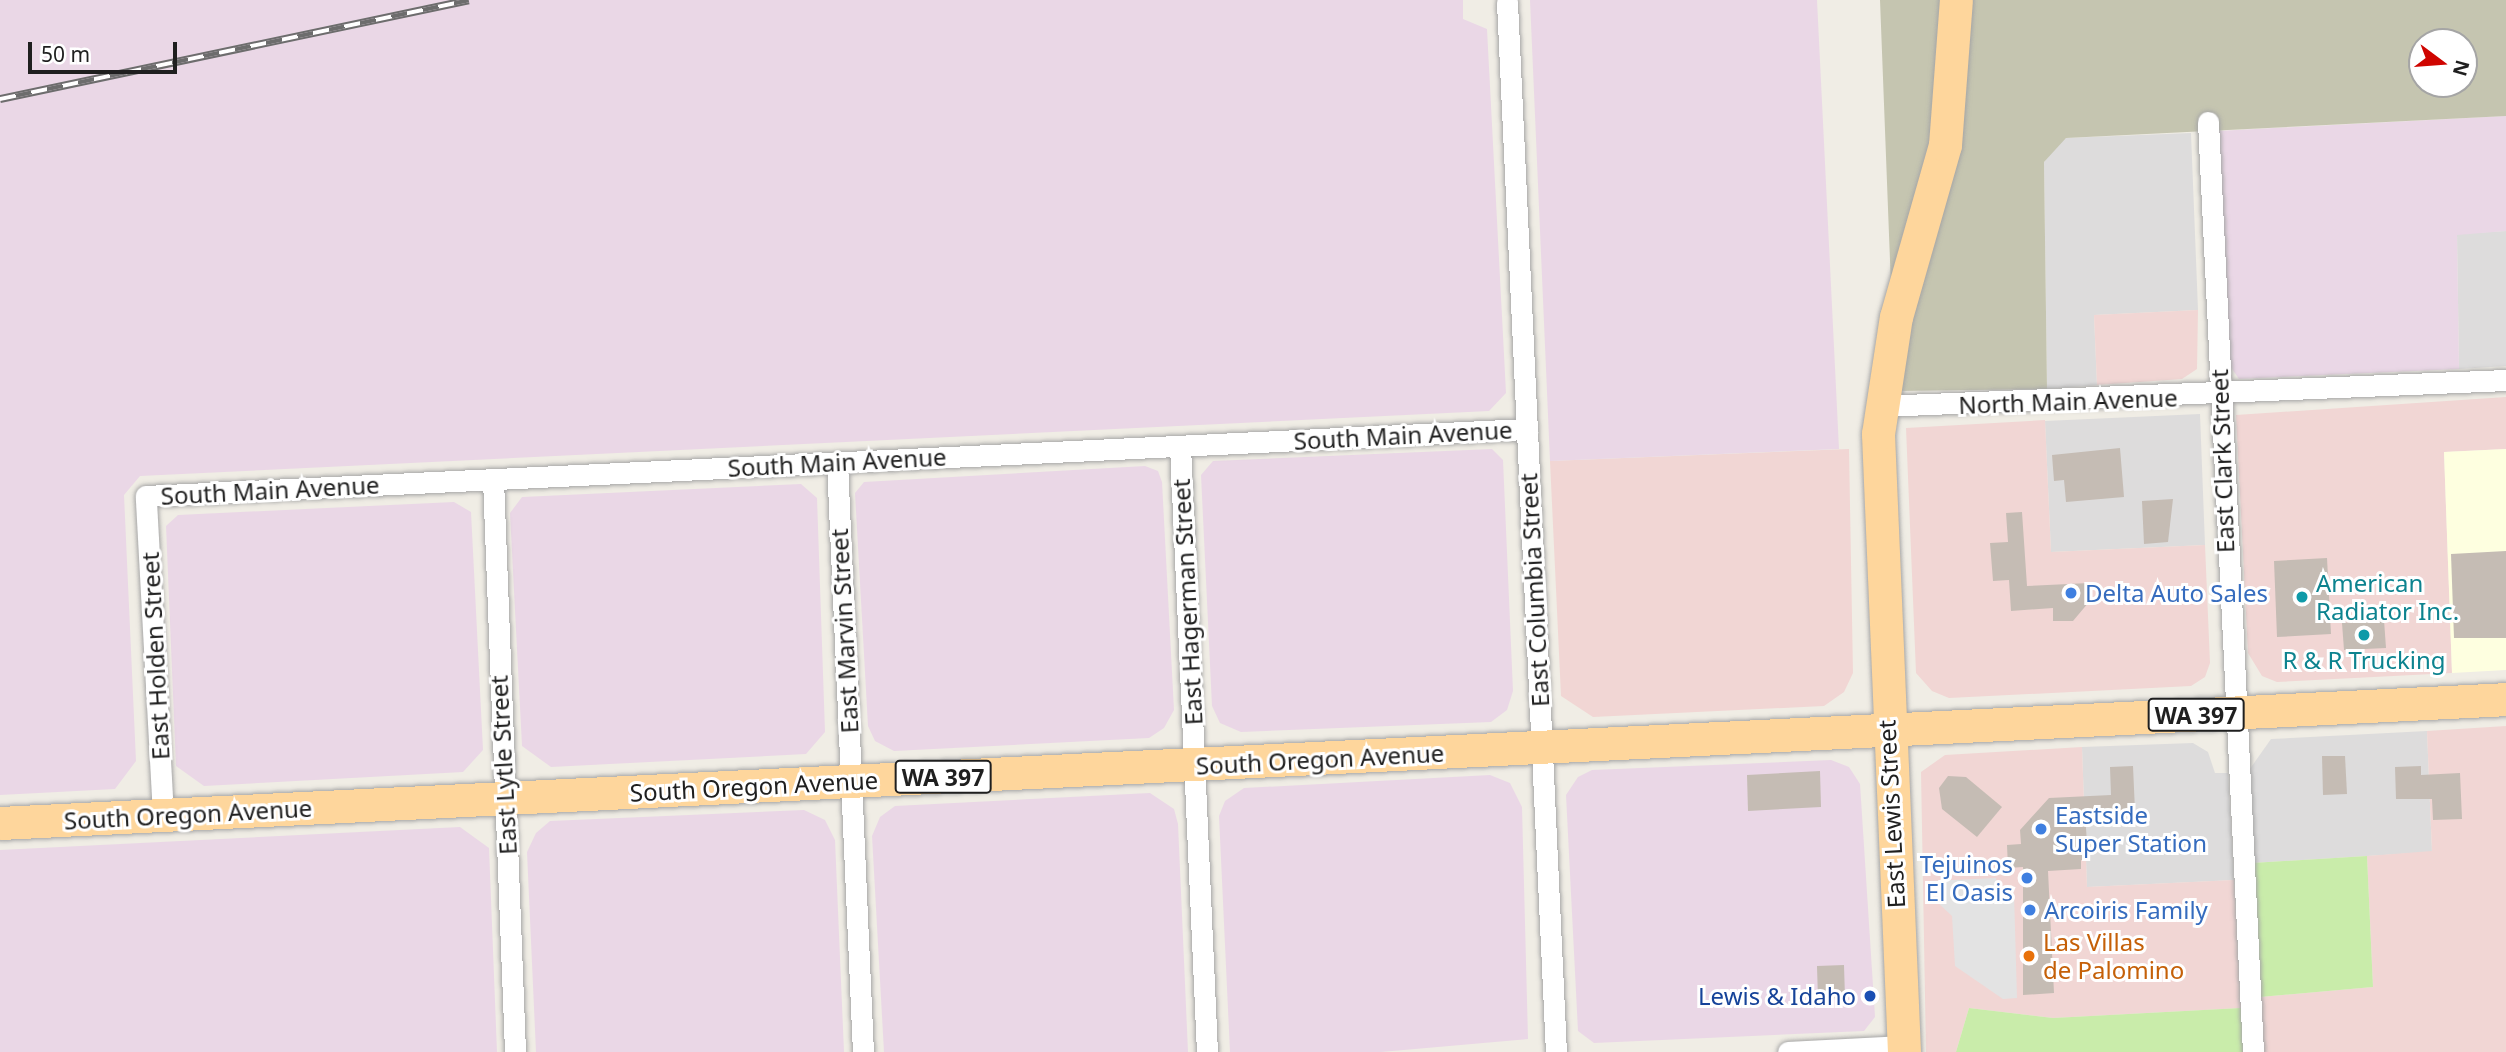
<!DOCTYPE html>
<html>
<head>
<meta charset="utf-8">
<style>
	body { margin:0 }
	#map { position:relative; width:2506px; height:1052px; overflow:hidden; background:#f0ede5; font-family:"Noto Sans",sans-serif }
	div>[style] { position:absolute }
	.residential>* { inset:0; background:#dddcdc }
	.commercial>* { inset:0; background:#f1d6d4 }
	.industrial>* { inset:0; background:#ead7e6 }
	.education>* { inset:0; background:#feffe0 }
	.construction>* { inset:0; background:#c5c5b0 }
	.grass>* { inset:0; background:#c9ecaa }
	.parking>* { inset:0; background:#e3e3e3 }
	.building>* { inset:0; background:#c5bcb4 }
	.roads { filter:drop-shadow(0 0 2px #a6a6a6) drop-shadow(0 0 2px #a6a6a6) }
	.minor>* { height:21px; margin:-10.5px; padding:0 10.5px; transform-origin:10.5px; border-radius:10.5px; background:#fff }
	.primary>* { height:33px; margin:-16.5px; padding:0 16.5px; transform-origin:16.5px; border-radius:16.5px; background:#fed69c }
	.rail>* { height:8px; margin-top:-4px; transform-origin:0; background:repeating-linear-gradient(90deg,#fff 0 16px,#6d6d6d 0 32px); box-sizing:border-box; border-block:2px solid #6d6d6d }
	.dots>* { width:19px; height:19px; translate:-50% -50%; box-sizing:border-box; border:4px solid #fff; border-radius:50% }
	span { translate:-50% -50%; white-space:nowrap; text-align:center; line-height:1.15; -webkit-text-stroke:6px #fff; paint-order:stroke }
	.shield-label span { padding:2px 5px; background:#fff; border:2px solid; border-radius:5px; -webkit-text-stroke-width:0 }
	.shield-label { font-size:23px; color:#1f1f1f; font-weight:700 }
	.street-label { font-size:24px; color:#1f1f1f }
	.culture-label { font-size:24px; color:#0d838f }
	.left { translate:0 -50%; text-align:left }
	.shop-label { font-size:24px; color:#366cbe }
	.right { translate:-100% -50%; text-align:right }
	.food-label { font-size:24px; color:#c56008 }
	.transit-label { font-size:24px; color:#164399 }
	.north { position:absolute; left:2408px; top:28px; width:70px; height:70px; box-sizing:border-box; background:#fff; border:2px solid #a5a5a5; border-radius:50%; rotate:106deg; font-size:19px; font-weight:700; line-height:28px; text-align:center; color:#1f1f1f }
	.north::after { content:''; display:block; margin:auto; width:24px; height:32px; background:#cf0500; clip-path:polygon(50% 0,100% 100%,50% 72%,0 100%) }
	.scale { position:absolute; left:28px; top:42px; width:149px; height:32px; box-sizing:border-box; border:4px solid #1f1f1f; border-top:0; padding-left:9px; font-size:21px; line-height:24px; white-space:nowrap; color:#1f1f1f; -webkit-text-stroke:5px #fff; paint-order:stroke }
</style>
</head>
<body>
<div id="map">
	<div class="residential">
		<i style="clip-path:polygon(2191px 133px,2198px 310px,2094px 315px,2097px 385px,2047px 389px,2044px 162px,2051px 148px,2066px 138px)"></i>
		<i style="clip-path:polygon(2506px 231px,2506px 366px,2459px 369px,2457px 234px)"></i>
		<i style="clip-path:polygon(2200px 414px,2205px 545px,2051px 552px,2045px 421px)"></i>
		<i style="clip-path:polygon(2427px 731px,2432px 852px,2252px 863px,2247px 773px,2271px 739px)"></i>
		<i style="clip-path:polygon(2193px 743px,2208px 752px,2215px 773px,2228px 773px,2234px 880px,2087px 887px,2082px 747px)"></i>
	</div>
	<div class="commercial">
		<i style="clip-path:polygon(2198px 310px,2197px 369px,2182px 379px,2097px 385px,2094px 315px)"></i>
		<i style="clip-path:polygon(2506px 397px,2506px 449px,2444px 452px,2452px 673px,2277px 682px,2262px 676px,2248px 653px,2236px 415px)"></i>
		<i style="clip-path:polygon(2045px 420px,2051px 552px,2205px 545px,2210px 663px,2205px 677px,2191px 686px,1949px 698px,1932px 691px,1916px 673px,1906px 428px)"></i>
		<i style="clip-path:polygon(1849px 449px,1853px 673px,1844px 692px,1824px 706px,1593px 717px,1561px 696px,1550px 461px)"></i>
		<i style="clip-path:polygon(2506px 726px,2506px 1052px,2264px 1052px,2260px 997px,2373px 987px,2367px 856px,2432px 851px,2427px 731px)"></i>
		<i style="clip-path:polygon(2082px 747px,2087px 887px,2234px 880px,2241px 1008px,2053px 1018px,1969px 1008px,1956px 1052px,1926px 1052px,1921px 772px,1945px 755px)"></i>
	</div>
	<div class="industrial">
		<i style="clip-path:polygon(0 0,1463px 0,1463px 19px,1487px 29px,1506px 393px,1489px 411px,140px 476px,124px 495px,136px 761px,115px 789px,0 795px)"></i>
		<i style="clip-path:polygon(1530px 0,1817px 0,1839px 449px,1550px 461px)"></i>
		<i style="clip-path:polygon(2506px 116px,2506px 231px,2457px 235px,2459px 369px,2239px 379px,2228px 363px,2218px 131px)"></i>
		<i style="clip-path:polygon(1492px 449px,1503px 460px,1513px 691px,1507px 710px,1491px 722px,1241px 732px,1220px 723px,1212px 706px,1201px 475px,1213px 461px)"></i>
		<i style="clip-path:polygon(1145px 466px,1158px 471px,1162px 482px,1174px 710px,1164px 728px,1149px 738px,894px 751px,875px 741px,868px 726px,855px 493px,864px 482px)"></i>
		<i style="clip-path:polygon(801px 484px,817px 498px,825px 732px,806px 754px,551px 767px,522px 746px,510px 513px,522px 497px)"></i>
		<i style="clip-path:polygon(454px 502px,471px 512px,483px 750px,463px 772px,204px 786px,176px 766px,166px 526px,178px 515px)"></i>
		<i style="clip-path:polygon(1831px 760px,1849px 767px,1860px 784px,1875px 1017px,1864px 1031px,1594px 1043px,1578px 1031px,1566px 795px,1578px 777px,1592px 770px)"></i>
		<i style="clip-path:polygon(1490px 775px,1510px 783px,1522px 807px,1528px 1039px,1381px 1052px,1230px 1052px,1219px 816px,1225px 801px,1244px 788px)"></i>
		<i style="clip-path:polygon(1150px 793px,1174px 809px,1178px 824px,1188px 1052px,884px 1052px,872px 836px,880px 817px,895px 806px)"></i>
		<i style="clip-path:polygon(804px 810px,825px 820px,835px 840px,844px 1052px,536px 1052px,527px 852px,536px 833px,550px 821px)"></i>
		<i style="clip-path:polygon(460px 827px,489px 848px,497px 1052px,0 1052px,0 850px)"></i>
	</div>
	<div class="education">
		<i style="clip-path:polygon(2506px 449px,2506px 670px,2452px 673px,2444px 452px)"></i>
	</div>
	<div class="construction">
		<i style="clip-path:polygon(evenodd,1880px 0,2506px 0,2506px 116px,2066px 138px,2044px 162px,2047px 389px,1895px 391px,1880px 0,2422px 42px,2464px 42px,2464px 84px,2422px 84px,2422px 42px)"></i>
	</div>
	<div class="grass">
		<i style="clip-path:polygon(2367px 856px,2373px 987px,2260px 997px,2252px 863px)"></i>
		<i style="clip-path:polygon(1969px 1008px,2053px 1018px,2241px 1008px,2244px 1052px,1956px 1052px)"></i>
	</div>
	<div class="parking">
		<i style="clip-path:polygon(1996px 878px,1997px 894px,2014px 893px,2017px 998px,2003px 999px,1955px 966px,1952px 916px,1935px 900px,1932px 881px)"></i>
	</div>
	<div class="building">
		<i style="clip-path:polygon(2120px 448px,2124px 497px,2066px 502px,2064px 480px,2054px 481px,2052px 455px)"></i>
		<i style="clip-path:polygon(2173px 499px,2168px 542px,2144px 544px,2142px 501px)"></i>
		<i style="clip-path:polygon(2022px 512px,2027px 586px,2089px 583px,2089px 602px,2073px 621px,2053px 621px,2053px 608px,2011px 611px,2009px 580px,1993px 581px,1990px 543px,2008px 542px,2006px 513px)"></i>
		<i style="clip-path:polygon(2506px 551px,2506px 638px,2454px 638px,2451px 554px)"></i>
		<i style="clip-path:polygon(2327px 558px,2331px 634px,2277px 637px,2274px 561px)"></i>
		<i style="clip-path:polygon(2384px 620px,2386px 648px,2344px 650px,2342px 623px)"></i>
		<i style="clip-path:polygon(2322px 756px,2345px 756px,2347px 794px,2323px 795px)"></i>
		<i style="clip-path:polygon(2133px 766px,2135px 811px,2085px 812px,2088px 860px,2081px 860px,2081px 869px,2048px 871px,2054px 993px,2023px 995px,2023px 867px,2008px 868px,2007px 845px,2021px 844px,2020px 830px,2049px 798px,2111px 795px,2110px 767px)"></i>
		<i style="clip-path:polygon(2421px 766px,2421px 775px,2460px 773px,2462px 819px,2433px 820px,2432px 799px,2396px 799px,2395px 767px)"></i>
		<i style="clip-path:polygon(1820px 771px,1821px 807px,1748px 811px,1747px 775px)"></i>
		<i style="clip-path:polygon(1948px 776px,1966px 777px,2002px 807px,1977px 837px,1942px 809px,1939px 788px)"></i>
		<i style="clip-path:polygon(1844px 965px,1845px 998px,1818px 999px,1817px 966px)"></i>
	</div>
	<div class="roads">
		<div class="minor">
			<i style="left:1507px;top:2px;width:1051px;rotate:87.33deg"></i>
			<i style="left:2208px;top:122px;width:931px;rotate:87.23deg"></i>
			<i style="left:1881px;top:406px;width:626px;rotate:-2.38deg"></i>
			<i style="left:1180px;top:446px;width:607px;rotate:87.45deg"></i>
			<i style="left:837px;top:462px;width:591px;rotate:87.48deg"></i>
			<i style="left:493px;top:479px;width:573px;rotate:87.8deg"></i>
			<i style="left:163px;top:815px;width:319px;rotate:-93.1deg"></i>
			<i style="left:146px;top:496px;width:1383px;rotate:-2.78deg"></i>
			<i style="left:1788px;top:1052px;width:115px;rotate:-3deg"></i>
		</div>
		<div class="primary">
			<i style="left:0;top:823px;width:2509px;rotate:-2.83deg"></i>
			<i style="left:1904px;top:1052px;width:619px;rotate:-92.41deg"></i>
			<i style="left:1878px;top:434px;width:118px;rotate:-81.3deg"></i>
			<i style="left:1896px;top:317px;width:179px;rotate:-74.1deg"></i>
			<i style="left:1945px;top:145px;width:145px;rotate:-85.7deg"></i>
		</div>
	</div>
	<div class="rail">
		<i style="left:0;top:99px;width:479px;rotate:-11.9deg"></i>
	</div>
	<div class="dots">
		<i style="left:2071px;top:593px;background:#3f7fe0"></i>
		<i style="left:2302px;top:597px;background:#0f9aa8"></i>
		<i style="left:2364px;top:635px;background:#0f9aa8"></i>
		<i style="left:2041px;top:829px;background:#3f7fe0"></i>
		<i style="left:2027px;top:878px;background:#3f7fe0"></i>
		<i style="left:2030px;top:910px;background:#3f7fe0"></i>
		<i style="left:2029px;top:956px;background:#e8710a"></i>
		<i style="left:1870px;top:996px;background:#1a4fb4"></i>
	</div>
	<div class="shield-label">
		<span style="left:2196px;top:715px">WA 397</span>
		<span style="left:943px;top:777px">WA 397</span>
	</div>
	<div class="street-label">
		<span style="left:2068px;top:401px;rotate:-2deg">North Main Avenue</span>
		<span style="left:1403px;top:435px;rotate:-3deg">South Main Avenue</span>
		<span style="left:2222px;top:461px;rotate:-92deg">East Clark Street</span>
		<span style="left:837px;top:462px;rotate:-3deg">South Main Avenue</span>
		<span style="left:270px;top:490px;rotate:-3deg">South Main Avenue</span>
		<span style="left:1534px;top:590px;rotate:-93deg">East Columbia Street</span>
		<span style="left:1187px;top:602px;rotate:-93deg">East Hagerman Street</span>
		<span style="left:844px;top:631px;rotate:-93deg">East Marvin Street</span>
		<span style="left:155px;top:656px;rotate:-93deg">East Holden Street</span>
		<span style="left:1320px;top:759px;rotate:-3deg">South Oregon Avenue</span>
		<span style="left:503px;top:765px;rotate:-93deg">East Lytle Street</span>
		<span style="left:754px;top:786px;rotate:-3deg">South Oregon Avenue</span>
		<span style="left:188px;top:814px;rotate:-3deg">South Oregon Avenue</span>
		<span style="left:1891px;top:814px;rotate:-93deg">East Lewis Street</span>
	</div>
	<div class="culture-label">
		<span class="left" style="left:2316px;top:597px">American<br>Radiator Inc.</span>
		<span style="left:2364px;top:660px">R &amp; R Trucking</span>
	</div>
	<div class="shop-label">
		<span class="left" style="left:2085px;top:593px">Delta Auto Sales</span>
		<span class="left" style="left:2055px;top:829px">Eastside<br>Super Station</span>
		<span class="right" style="left:2013px;top:878px">Tejuinos<br>El Oasis</span>
		<span class="left" style="left:2044px;top:910px">Arcoiris Family</span>
	</div>
	<div class="food-label">
		<span class="left" style="left:2043px;top:956px">Las Villas<br>de Palomino</span>
	</div>
	<div class="transit-label">
		<span class="right" style="left:1856px;top:996px">Lewis &amp; Idaho</span>
	</div>
	<div class="north">N</div>
	<div class="scale">50 m</div>
</div>
</body>
</html>
